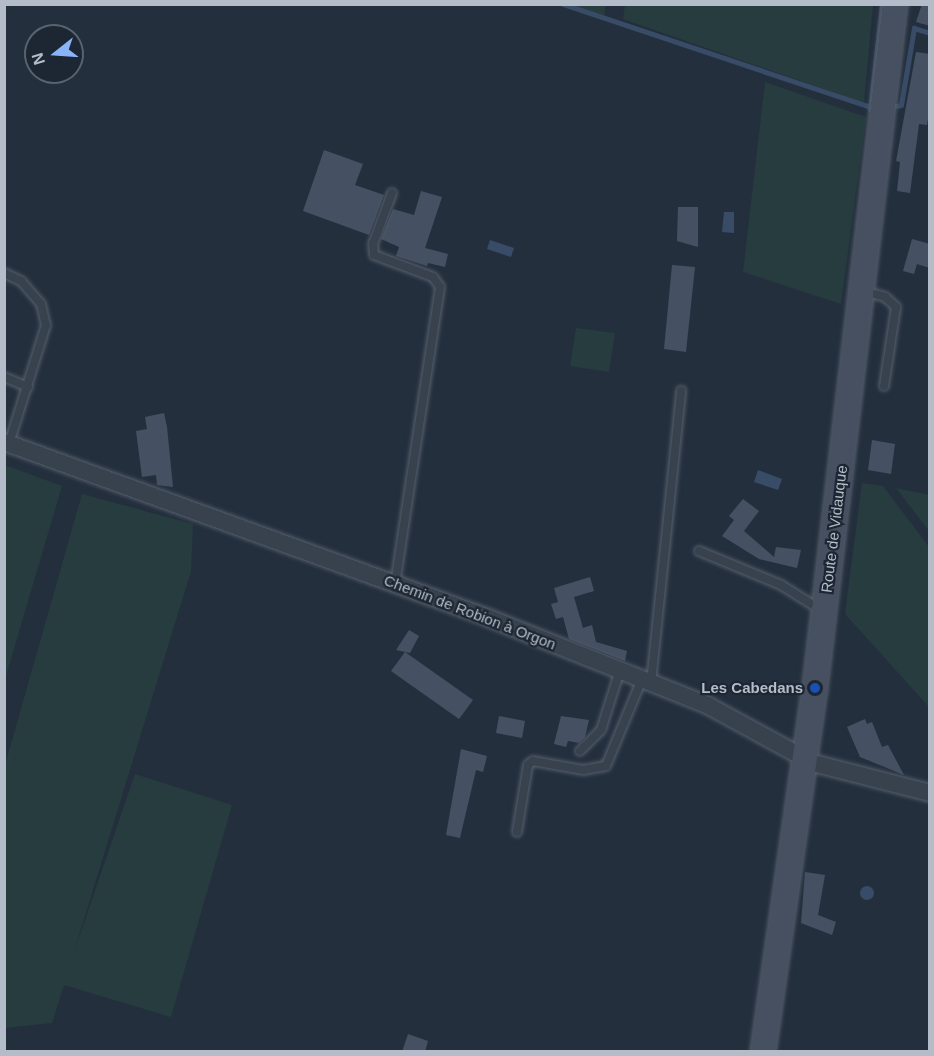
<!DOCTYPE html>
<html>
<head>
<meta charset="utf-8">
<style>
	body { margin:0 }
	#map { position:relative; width:934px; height:1056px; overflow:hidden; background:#242f3e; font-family:Arial,sans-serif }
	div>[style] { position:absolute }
	.green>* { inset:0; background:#263c3f }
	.water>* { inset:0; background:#394c67 }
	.round { border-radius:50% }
	.stream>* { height:4.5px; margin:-2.25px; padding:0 2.25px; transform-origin:2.25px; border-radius:2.25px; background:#394c67 }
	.building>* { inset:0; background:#455162 }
	.roads { filter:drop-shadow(0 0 2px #565f6c) drop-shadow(0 0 2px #565f6c) }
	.lane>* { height:8px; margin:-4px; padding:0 4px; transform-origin:4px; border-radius:4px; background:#38414e }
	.street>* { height:16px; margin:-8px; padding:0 8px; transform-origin:8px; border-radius:8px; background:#38414e }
	.secondary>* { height:24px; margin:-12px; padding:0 12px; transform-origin:12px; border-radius:12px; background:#465061 }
	.dots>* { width:16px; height:16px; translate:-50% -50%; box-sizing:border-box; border:3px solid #1d2633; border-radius:50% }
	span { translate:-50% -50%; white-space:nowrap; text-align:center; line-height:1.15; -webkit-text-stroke:4.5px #1d2633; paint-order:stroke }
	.street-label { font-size:15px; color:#b4bcc9 }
	.poi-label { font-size:15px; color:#b4bcc9; font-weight:700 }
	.right { translate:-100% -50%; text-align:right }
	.frame { position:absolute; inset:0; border:6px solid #b4bcc9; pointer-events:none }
	.north { position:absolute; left:24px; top:24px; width:60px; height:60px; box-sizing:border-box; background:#1d2633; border:2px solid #59626f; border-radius:50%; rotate:253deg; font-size:16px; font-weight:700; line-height:24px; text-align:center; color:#b4bcc9 }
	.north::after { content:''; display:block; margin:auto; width:21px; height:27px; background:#8ab4f8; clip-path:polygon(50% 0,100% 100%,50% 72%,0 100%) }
</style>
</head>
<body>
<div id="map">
	<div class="green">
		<i style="clip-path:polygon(572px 5px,606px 5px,604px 16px)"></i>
		<i style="clip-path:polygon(625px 5px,873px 5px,864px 103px,623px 19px)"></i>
		<i style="clip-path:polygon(765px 82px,866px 117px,841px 304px,743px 272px)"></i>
		<i style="clip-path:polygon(576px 328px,615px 333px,609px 372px,570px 366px)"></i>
		<i style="clip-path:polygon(5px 465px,62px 486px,5px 679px,4px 465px)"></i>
		<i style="clip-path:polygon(862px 483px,883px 486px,929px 547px,929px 707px,845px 614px)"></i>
		<i style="clip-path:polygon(896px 488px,929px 495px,929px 531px)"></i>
		<i style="clip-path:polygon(82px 494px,193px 524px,191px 571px,74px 952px,135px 774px,232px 805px,171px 1017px,64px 985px,52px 1023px,5px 1028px,5px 765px)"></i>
	</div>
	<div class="water">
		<i style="clip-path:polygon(724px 212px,734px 212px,734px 233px,722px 232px)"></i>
		<i style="clip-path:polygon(490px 240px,514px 248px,511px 257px,487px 249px)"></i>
		<i style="clip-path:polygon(758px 470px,782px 479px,778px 490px,754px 482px)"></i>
		<i class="round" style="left:860px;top:886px;width:14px;height:14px"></i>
	</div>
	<div class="stream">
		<i style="left:563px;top:4px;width:331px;rotate:18.5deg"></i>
		<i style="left:891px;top:107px;width:10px;rotate:-11deg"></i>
		<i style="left:901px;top:105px;width:78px;rotate:-80.4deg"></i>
		<i style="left:914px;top:28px;width:17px;rotate:17deg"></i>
		<i style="left:870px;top:110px;width:107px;rotate:-83.5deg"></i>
	</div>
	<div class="building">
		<i style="clip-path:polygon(922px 4px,930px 4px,930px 26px,916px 22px)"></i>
		<i style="clip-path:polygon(916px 52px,930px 54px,930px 107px,927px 125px,919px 124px,910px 193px,897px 191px,900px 162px,896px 161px)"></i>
		<i style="clip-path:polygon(324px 150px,363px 164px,355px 185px,384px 195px,369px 235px,303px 211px)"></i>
		<i style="clip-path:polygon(421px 191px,442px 197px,425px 248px,448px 254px,445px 267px,428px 263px,427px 266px,396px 256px,399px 247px,381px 239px,393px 209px,414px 215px)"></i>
		<i style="clip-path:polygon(678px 207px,698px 207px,698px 247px,677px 241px)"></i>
		<i style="clip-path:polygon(912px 239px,930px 244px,930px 268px,917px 264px,914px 274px,903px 271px)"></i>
		<i style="clip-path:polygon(672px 265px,695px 267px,686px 352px,664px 349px)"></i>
		<i style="clip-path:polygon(164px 413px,167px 427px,173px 487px,157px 485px,156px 475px,142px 477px,136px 431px,147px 429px,145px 417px)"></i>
		<i style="clip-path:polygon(872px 440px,895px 444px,891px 474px,868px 470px)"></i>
		<i style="clip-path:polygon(743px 499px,759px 511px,744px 531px,774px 557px,776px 547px,801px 550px,797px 568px,759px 559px,722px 536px,734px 520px,729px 516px)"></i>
		<i style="clip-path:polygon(590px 577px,594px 591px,574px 597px,583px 628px,592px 625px,596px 642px,627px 651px,625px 661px,569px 639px,563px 617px,556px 619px,551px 604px,558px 602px,554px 588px)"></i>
		<i style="clip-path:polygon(409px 630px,419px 636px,410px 653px,396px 650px)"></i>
		<i style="clip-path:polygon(405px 652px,473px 700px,459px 719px,391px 671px)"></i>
		<i style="clip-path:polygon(499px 716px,525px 721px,522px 738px,496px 733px)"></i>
		<i style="clip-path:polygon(561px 716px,589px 720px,585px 737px,579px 743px,568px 741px,566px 747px,554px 744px)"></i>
		<i style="clip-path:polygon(865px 719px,867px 724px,872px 722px,882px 747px,888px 745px,904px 775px,860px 757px,847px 727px)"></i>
		<i style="clip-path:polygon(461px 749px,487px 756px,483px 772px,476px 770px,460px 838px,446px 835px)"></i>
		<i style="clip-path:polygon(805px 872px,825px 875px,818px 915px,836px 922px,832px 935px,801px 923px)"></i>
		<i style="clip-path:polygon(408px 1034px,428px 1041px,425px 1052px,402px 1052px)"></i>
	</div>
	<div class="roads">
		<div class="lane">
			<i style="left:392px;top:193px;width:54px;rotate:110.4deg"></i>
			<i style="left:373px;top:244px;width:11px;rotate:85deg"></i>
			<i style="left:374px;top:255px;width:63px;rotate:20.4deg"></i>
			<i style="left:433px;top:277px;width:12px;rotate:55deg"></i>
			<i style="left:440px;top:287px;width:299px;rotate:98.6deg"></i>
			<i style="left:4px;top:273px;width:19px;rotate:25deg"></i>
			<i style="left:21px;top:281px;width:30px;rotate:49deg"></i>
			<i style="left:41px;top:304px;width:22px;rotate:77deg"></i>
			<i style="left:46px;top:325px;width:125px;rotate:107.3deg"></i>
			<i style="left:863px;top:291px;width:23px;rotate:15deg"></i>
			<i style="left:885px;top:297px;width:15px;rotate:42deg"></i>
			<i style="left:896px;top:307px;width:80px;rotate:98.6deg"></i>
			<i style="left:4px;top:377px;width:26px;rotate:23deg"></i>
			<i style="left:699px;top:551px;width:89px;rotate:22.5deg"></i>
			<i style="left:781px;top:585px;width:47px;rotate:32deg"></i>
			<i style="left:651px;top:683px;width:294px;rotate:-84.1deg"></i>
			<i style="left:580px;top:751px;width:30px;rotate:-45deg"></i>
			<i style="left:601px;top:730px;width:63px;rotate:-72.4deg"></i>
			<i style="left:517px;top:832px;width:68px;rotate:-80.7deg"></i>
			<i style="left:528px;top:765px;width:6px;rotate:-39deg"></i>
			<i style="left:533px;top:761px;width:51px;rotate:10.2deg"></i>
			<i style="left:583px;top:770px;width:23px;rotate:-10deg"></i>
			<i style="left:606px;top:766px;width:94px;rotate:-67.5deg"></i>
		</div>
		<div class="street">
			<i style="left:4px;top:442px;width:513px;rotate:19.95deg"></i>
			<i style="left:486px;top:617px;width:238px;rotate:21.7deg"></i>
			<i style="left:707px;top:705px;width:121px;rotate:28.7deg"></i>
			<i style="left:813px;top:763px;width:121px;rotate:14.4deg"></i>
		</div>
		<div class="secondary">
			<i style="left:763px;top:1052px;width:368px;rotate:-81.9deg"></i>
			<i style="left:815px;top:688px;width:689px;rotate:-83.33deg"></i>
		</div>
	</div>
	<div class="dots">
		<i style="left:815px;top:688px;background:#1a4fb4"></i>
	</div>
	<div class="street-label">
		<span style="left:834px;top:529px;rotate:-83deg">Route de Vidauque</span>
		<span style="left:470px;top:612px;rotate:21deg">Chemin de Robion à Orgon</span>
	</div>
	<div class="poi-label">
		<span class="right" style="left:803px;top:688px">Les Cabedans</span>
	</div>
	<div class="frame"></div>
	<div class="north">N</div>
</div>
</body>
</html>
